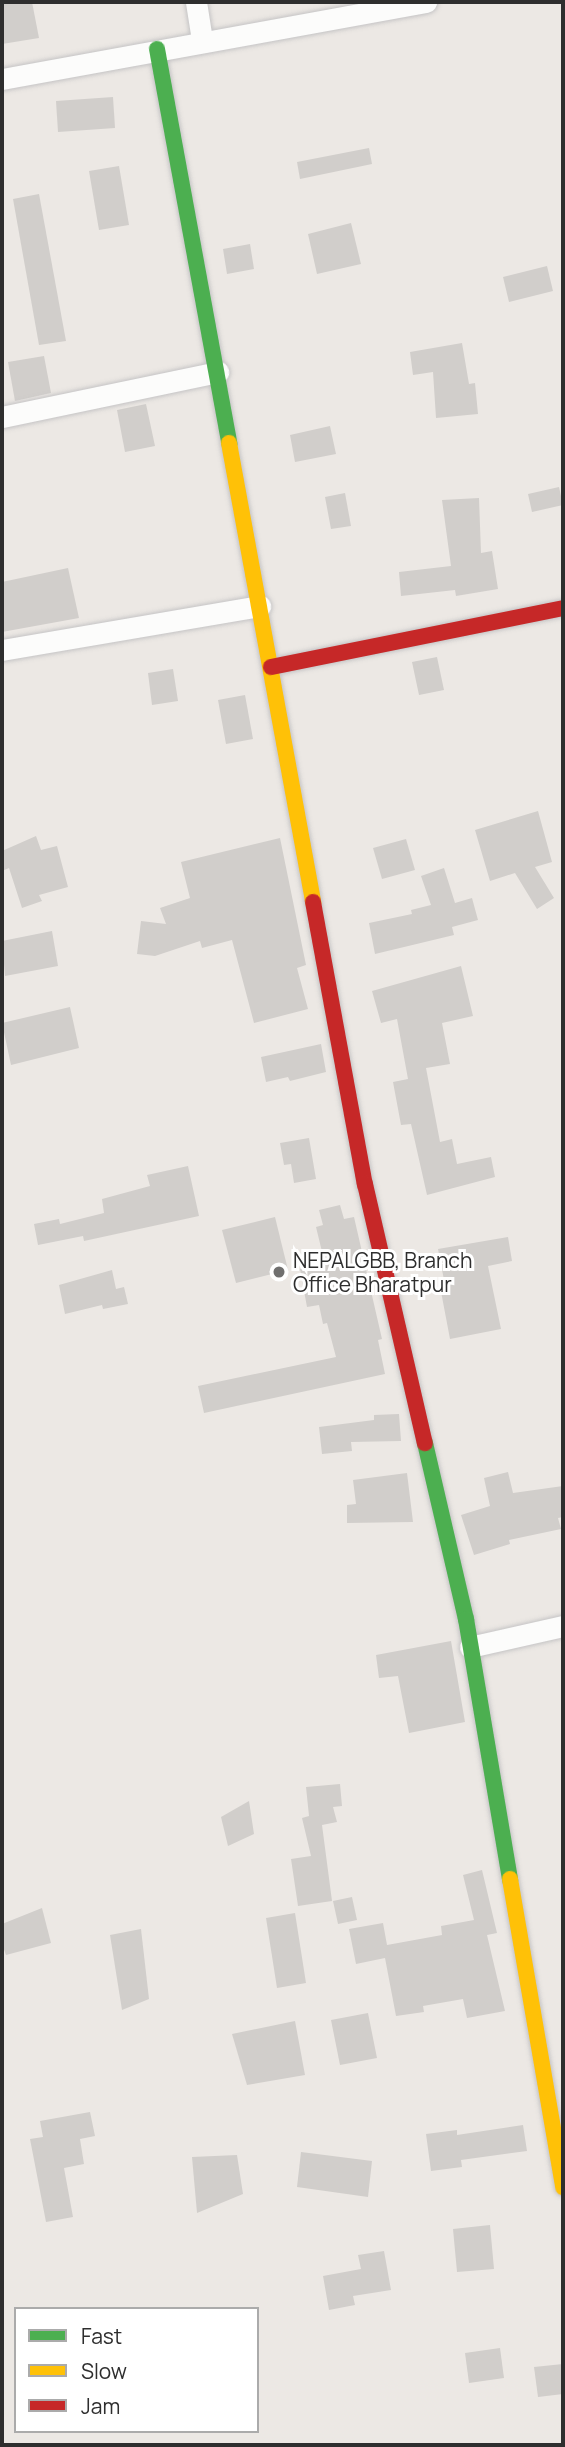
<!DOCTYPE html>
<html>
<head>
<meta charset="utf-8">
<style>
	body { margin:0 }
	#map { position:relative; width:565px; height:2447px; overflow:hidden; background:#ece8e4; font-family:Manrope,sans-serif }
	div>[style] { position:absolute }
	.building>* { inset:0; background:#d1cecb }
	.roads { filter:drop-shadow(0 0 2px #c5c4c5) drop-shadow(0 0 2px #c5c4c5) }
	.street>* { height:21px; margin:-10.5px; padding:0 10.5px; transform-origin:10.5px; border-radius:10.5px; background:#fcfcfb }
	.fast>* { height:16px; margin:-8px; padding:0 8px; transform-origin:8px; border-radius:8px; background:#4caf50 }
	.slow>* { height:16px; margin:-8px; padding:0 8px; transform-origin:8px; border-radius:8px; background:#ffc107 }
	.jam>* { height:16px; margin:-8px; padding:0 8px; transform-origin:8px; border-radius:8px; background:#c62828 }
	.dots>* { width:19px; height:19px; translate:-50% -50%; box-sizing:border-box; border:4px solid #fff; border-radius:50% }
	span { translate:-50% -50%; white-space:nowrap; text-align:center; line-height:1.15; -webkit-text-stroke:6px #fff; paint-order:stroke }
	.poi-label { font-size:21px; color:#2e2e2e }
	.left { translate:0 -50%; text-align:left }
	.frame { position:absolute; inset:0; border:4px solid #2e2e2e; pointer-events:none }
	.legend { position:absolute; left:14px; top:2307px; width:245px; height:126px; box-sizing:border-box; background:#fff; border:2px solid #ababab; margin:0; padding:9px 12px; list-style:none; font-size:21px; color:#2e2e2e }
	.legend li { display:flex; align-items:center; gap:14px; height:35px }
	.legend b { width:35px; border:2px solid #ababab }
</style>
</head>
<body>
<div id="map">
	<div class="building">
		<i style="clip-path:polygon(2px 2px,32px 2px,39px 38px,2px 44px)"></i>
		<i style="clip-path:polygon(113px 97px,115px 128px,58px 132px,56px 101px)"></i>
		<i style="clip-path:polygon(369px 148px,372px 164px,300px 179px,297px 162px)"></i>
		<i style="clip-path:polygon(119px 166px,129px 225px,99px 230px,89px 171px)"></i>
		<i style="clip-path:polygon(39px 194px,66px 341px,39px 345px,13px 199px)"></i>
		<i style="clip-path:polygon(351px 223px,361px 264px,317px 274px,308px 234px)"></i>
		<i style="clip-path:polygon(250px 244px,254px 269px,227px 274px,223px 249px)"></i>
		<i style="clip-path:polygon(547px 266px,553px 291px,509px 302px,503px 277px)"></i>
		<i style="clip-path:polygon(462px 343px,469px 384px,475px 383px,478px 414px,436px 418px,433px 372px,413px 375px,410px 352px)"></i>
		<i style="clip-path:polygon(44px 356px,51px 393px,15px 401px,8px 362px)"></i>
		<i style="clip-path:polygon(146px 404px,155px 446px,125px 452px,117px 410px)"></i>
		<i style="clip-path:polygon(330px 426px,336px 454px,295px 462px,290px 435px)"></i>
		<i style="clip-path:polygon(559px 487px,563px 505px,532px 512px,528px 494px)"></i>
		<i style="clip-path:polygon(345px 493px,351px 526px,331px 529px,325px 497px)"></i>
		<i style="clip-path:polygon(479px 498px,481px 553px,492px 551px,498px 589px,456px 596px,455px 590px,401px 596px,399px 572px,451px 566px,442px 500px)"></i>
		<i style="clip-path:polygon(68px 568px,79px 618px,2px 632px,2px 582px)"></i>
		<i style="clip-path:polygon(437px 657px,444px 690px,419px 695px,412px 662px)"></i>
		<i style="clip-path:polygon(173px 669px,178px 701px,152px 705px,148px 673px)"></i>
		<i style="clip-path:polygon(245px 695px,253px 739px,226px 744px,218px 700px)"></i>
		<i style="clip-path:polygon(538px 811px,552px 862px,535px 867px,554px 898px,537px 909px,515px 873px,490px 881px,475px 830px)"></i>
		<i style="clip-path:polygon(36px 836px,41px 850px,57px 846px,68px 887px,39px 895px,42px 901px,22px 908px,9px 868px,2px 871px,2px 851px)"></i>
		<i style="clip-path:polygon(280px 838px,306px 965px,297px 968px,308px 1009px,254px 1023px,232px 940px,202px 948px,200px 941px,155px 956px,137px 954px,141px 921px,166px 924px,160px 908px,190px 898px,181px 862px)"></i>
		<i style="clip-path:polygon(406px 839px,415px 870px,382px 879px,373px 848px)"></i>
		<i style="clip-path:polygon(444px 868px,455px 903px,472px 898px,478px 920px,452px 927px,454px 935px,375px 954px,369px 923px,412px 914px,411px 910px,431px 905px,421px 876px)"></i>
		<i style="clip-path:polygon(52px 931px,58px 966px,5px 976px,2px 941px)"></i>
		<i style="clip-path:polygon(461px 966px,473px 1016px,442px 1023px,450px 1064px,426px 1068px,440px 1142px,452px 1139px,457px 1164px,491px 1157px,495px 1177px,427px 1195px,411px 1124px,401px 1125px,393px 1082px,408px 1079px,397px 1019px,381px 1023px,372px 991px)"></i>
		<i style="clip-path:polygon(70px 1007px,79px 1048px,11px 1065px,2px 1023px)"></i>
		<i style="clip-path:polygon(321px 1044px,326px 1072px,290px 1081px,288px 1077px,266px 1082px,261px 1057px)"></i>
		<i style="clip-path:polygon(309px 1138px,316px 1179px,294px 1183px,291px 1164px,284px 1165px,280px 1143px)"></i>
		<i style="clip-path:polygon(188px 1166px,199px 1216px,84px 1241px,83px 1236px,38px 1245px,34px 1224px,59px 1219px,60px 1224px,104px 1213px,102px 1199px,150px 1186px,147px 1175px)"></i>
		<i style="clip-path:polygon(340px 1205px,344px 1219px,354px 1217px,382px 1339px,378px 1340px,385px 1374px,204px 1413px,198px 1386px,336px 1357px,327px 1323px,323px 1324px,319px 1305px,307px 1307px,300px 1269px,325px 1264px,316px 1227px,323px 1225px,319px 1210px)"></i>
		<i style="clip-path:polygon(275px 1217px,288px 1270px,236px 1283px,222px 1230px)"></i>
		<i style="clip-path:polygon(508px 1237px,512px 1261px,488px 1266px,501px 1329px,450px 1339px,439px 1281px,444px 1280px,438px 1249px)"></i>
		<i style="clip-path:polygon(112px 1270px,116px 1289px,124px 1287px,128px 1304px,103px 1309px,102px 1305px,65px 1314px,59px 1285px)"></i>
		<i style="clip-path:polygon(399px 1414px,401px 1441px,351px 1442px,352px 1451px,322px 1454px,319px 1427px,374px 1420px,374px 1415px)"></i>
		<i style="clip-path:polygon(508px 1472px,513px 1493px,563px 1486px,563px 1517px,558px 1518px,561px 1529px,509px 1540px,510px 1544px,474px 1555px,461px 1515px,490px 1506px,484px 1478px)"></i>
		<i style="clip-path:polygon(407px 1473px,413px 1522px,347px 1523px,347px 1505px,356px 1504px,353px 1480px)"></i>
		<i style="clip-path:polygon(451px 1641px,465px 1722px,409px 1733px,398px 1676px,379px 1678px,376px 1655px)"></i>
		<i style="clip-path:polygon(340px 1784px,342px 1806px,333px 1807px,337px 1822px,322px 1825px,332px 1901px,298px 1906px,291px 1859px,311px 1856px,302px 1818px,309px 1816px,306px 1787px)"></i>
		<i style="clip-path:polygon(249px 1801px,254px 1834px,228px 1846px,221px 1817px)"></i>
		<i style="clip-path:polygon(482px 1870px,497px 1933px,487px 1935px,505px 2011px,467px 2018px,463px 1999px,423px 2006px,424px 2012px,396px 2016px,385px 1958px,356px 1964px,349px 1929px,383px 1923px,387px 1945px,442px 1935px,441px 1926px,474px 1920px,463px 1875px)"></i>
		<i style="clip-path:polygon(352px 1897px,357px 1920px,338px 1924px,333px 1901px)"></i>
		<i style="clip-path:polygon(42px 1908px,51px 1943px,6px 1955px,2px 1944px,2px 1924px)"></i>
		<i style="clip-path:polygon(295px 1913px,306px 1983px,277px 1988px,266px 1918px)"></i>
		<i style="clip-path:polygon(141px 1929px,149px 1999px,122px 2010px,110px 1935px)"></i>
		<i style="clip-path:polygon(368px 2013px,377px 2058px,340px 2065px,331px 2020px)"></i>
		<i style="clip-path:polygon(295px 2021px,305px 2075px,247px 2085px,232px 2034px)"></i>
		<i style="clip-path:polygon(90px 2112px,95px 2136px,80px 2139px,84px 2164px,64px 2168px,73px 2217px,46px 2222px,30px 2139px,43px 2137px,40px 2121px)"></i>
		<i style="clip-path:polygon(523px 2125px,527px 2151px,461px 2160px,462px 2167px,431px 2171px,426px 2134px,457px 2130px,457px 2135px)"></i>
		<i style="clip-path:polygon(301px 2152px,372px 2161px,368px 2197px,297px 2187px)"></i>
		<i style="clip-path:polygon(237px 2155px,243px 2194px,197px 2213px,192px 2157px)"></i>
		<i style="clip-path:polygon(490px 2225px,494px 2269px,457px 2272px,453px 2229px)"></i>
		<i style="clip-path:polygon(384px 2251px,391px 2290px,353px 2296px,355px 2305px,329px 2310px,323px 2276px,361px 2269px,358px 2255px)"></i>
		<i style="clip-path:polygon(500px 2348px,504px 2378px,469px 2383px,465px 2353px)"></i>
		<i style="clip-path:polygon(563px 2364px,563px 2394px,538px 2397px,534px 2367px)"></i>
	</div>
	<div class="roads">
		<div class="street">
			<i style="left:196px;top:2px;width:39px;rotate:81deg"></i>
			<i style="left:2px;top:79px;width:431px;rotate:-10.3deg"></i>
			<i style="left:2px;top:417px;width:221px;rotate:-11.8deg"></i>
			<i style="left:2px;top:650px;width:262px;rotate:-9.7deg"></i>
			<i style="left:470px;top:1647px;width:95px;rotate:-12.7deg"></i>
		</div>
		<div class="fast">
			<i style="left:157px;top:49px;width:401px;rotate:79.6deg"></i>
			<i style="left:425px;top:1443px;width:181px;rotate:76.9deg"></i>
			<i style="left:466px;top:1619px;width:264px;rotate:80.4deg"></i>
		</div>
		<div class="slow">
			<i style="left:229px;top:443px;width:467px;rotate:79.6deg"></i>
			<i style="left:510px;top:1879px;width:313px;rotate:80.2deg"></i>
		</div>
		<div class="jam">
			<i style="left:271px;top:667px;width:298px;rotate:-11.4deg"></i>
			<i style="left:313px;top:902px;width:287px;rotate:79.6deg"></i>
			<i style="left:365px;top:1184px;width:266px;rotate:77deg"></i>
		</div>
	</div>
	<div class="dots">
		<i style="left:279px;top:1272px;background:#706f6e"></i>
	</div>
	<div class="poi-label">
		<span class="left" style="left:293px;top:1272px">NEPALGBB, Branch<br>Office Bharatpur</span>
	</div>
	<div class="frame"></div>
	<ul class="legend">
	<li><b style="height:9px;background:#4caf50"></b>Fast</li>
	<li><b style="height:9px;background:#ffc107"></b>Slow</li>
	<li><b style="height:9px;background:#c62828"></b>Jam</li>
	</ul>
</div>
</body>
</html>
